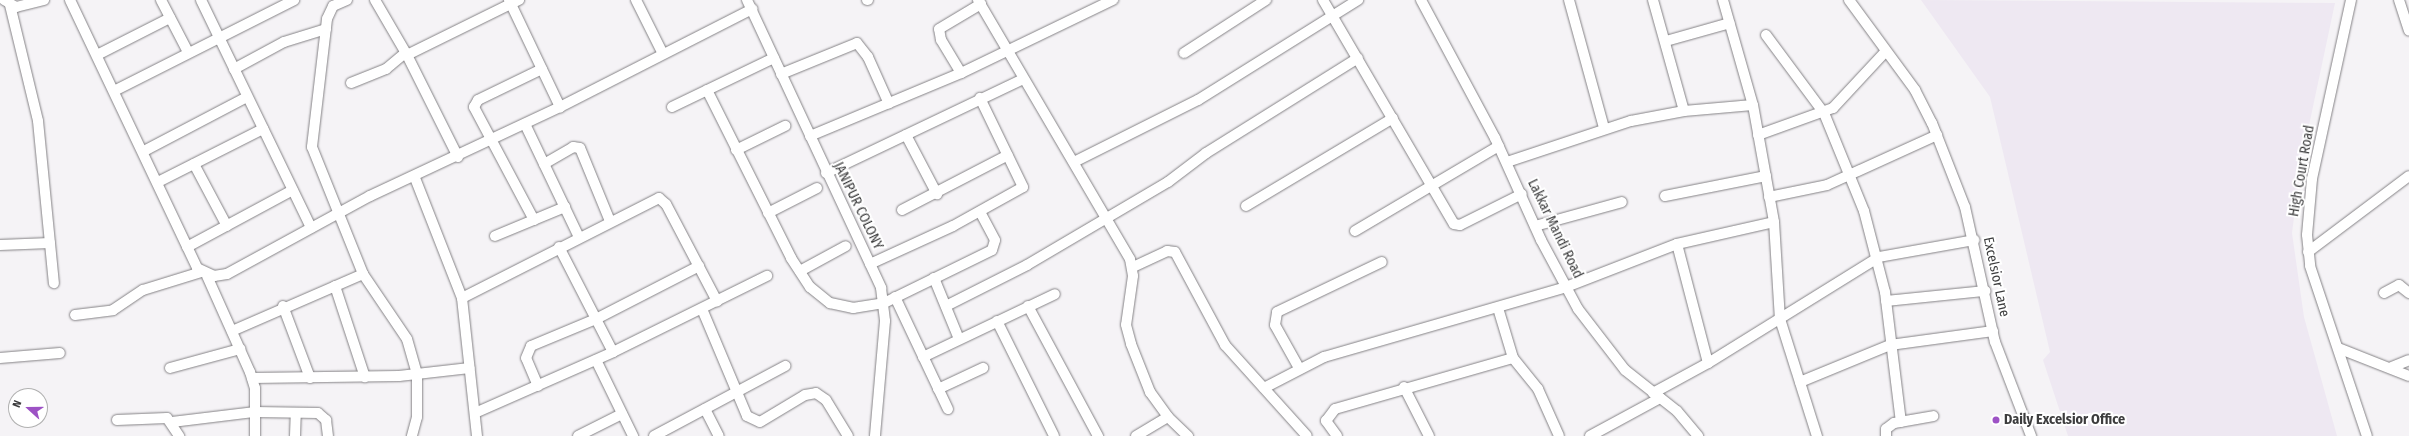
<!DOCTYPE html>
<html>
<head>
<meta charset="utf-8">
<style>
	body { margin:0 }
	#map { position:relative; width:2409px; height:436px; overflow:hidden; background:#f5f3f6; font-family:"Fira Sans Condensed",sans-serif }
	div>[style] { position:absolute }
	.built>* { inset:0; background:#eee8f2 }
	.roads { filter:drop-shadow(0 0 1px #848285) drop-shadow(0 0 1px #848285) }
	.minor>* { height:10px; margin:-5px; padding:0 5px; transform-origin:5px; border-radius:5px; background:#fff }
	.dots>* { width:11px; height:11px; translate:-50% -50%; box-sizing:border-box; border:2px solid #fff; border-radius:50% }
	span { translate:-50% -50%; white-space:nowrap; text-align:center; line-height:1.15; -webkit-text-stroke:4px #fff; paint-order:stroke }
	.street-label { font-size:14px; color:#3c3c3d }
	.poi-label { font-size:14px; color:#3c3c3d; font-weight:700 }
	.left { translate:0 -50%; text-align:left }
	.north { position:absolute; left:8px; top:388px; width:40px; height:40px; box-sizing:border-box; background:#fff; border:1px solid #b1b1b1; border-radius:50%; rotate:291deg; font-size:11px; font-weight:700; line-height:16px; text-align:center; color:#3c3c3d }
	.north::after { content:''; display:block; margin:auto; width:14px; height:18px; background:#9d52c5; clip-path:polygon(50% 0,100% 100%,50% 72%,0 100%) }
</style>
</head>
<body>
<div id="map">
	<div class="built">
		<i style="clip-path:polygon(1921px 0,2335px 3px,2301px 163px,2292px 233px,2304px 317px,2337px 436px,2068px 436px,2043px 360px,2050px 352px,1990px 97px)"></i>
	</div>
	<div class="roads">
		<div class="minor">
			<i style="left:4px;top:0;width:14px;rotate:30deg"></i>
			<i style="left:16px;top:7px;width:29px;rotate:-14deg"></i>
			<i style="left:70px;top:0;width:297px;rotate:64.6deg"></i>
			<i style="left:197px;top:268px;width:19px;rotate:25deg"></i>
			<i style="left:214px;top:276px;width:13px;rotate:-9deg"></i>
			<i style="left:227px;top:274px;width:163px;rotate:-28.6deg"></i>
			<i style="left:370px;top:196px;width:210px;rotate:-25.1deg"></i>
			<i style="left:560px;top:107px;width:216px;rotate:-27deg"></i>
			<i style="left:161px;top:0;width:59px;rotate:62.6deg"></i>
			<i style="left:201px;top:0;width:253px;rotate:64.2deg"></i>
			<i style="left:347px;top:0;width:15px;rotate:157deg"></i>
			<i style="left:333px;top:6px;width:14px;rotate:115deg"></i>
			<i style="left:327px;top:19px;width:129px;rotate:96.7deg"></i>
			<i style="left:312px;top:147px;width:137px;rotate:68.1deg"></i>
			<i style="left:363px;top:274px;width:78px;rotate:55.9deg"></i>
			<i style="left:407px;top:339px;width:37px;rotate:74deg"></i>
			<i style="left:417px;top:375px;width:42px;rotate:90deg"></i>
			<i style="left:417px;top:417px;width:20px;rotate:105deg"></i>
			<i style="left:375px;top:0;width:64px;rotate:59.8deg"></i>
			<i style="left:407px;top:55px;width:125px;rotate:-26.2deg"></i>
			<i style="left:509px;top:0;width:119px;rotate:64.5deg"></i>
			<i style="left:636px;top:0;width:60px;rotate:63.4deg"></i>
			<i style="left:747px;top:0;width:318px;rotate:65deg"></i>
			<i style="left:881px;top:288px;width:33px;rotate:83deg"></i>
			<i style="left:885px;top:321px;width:115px;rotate:95deg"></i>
			<i style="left:867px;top:0;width:1px"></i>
			<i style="left:978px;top:0;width:300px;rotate:59.6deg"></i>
			<i style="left:1130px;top:259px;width:17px;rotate:80deg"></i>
			<i style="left:1133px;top:276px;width:49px;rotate:98.1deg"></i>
			<i style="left:1126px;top:325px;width:20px;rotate:75deg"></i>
			<i style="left:1131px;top:344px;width:52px;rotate:68.4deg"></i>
			<i style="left:1150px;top:392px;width:31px;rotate:54deg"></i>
			<i style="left:1168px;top:417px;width:28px;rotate:44deg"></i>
			<i style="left:1323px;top:0;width:259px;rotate:59.7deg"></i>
			<i style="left:1454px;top:224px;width:6px;rotate:9deg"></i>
			<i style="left:1460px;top:225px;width:69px;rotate:-26.6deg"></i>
			<i style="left:1421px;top:0;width:157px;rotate:61.8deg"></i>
			<i style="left:1495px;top:138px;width:112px;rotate:65.7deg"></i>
			<i style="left:1541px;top:240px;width:78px;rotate:61.8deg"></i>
			<i style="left:1578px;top:309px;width:77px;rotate:52.4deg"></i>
			<i style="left:1625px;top:370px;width:66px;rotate:38.3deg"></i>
			<i style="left:1677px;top:411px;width:33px;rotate:50deg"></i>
			<i style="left:1569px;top:0;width:133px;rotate:74.7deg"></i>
			<i style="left:1653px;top:0;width:115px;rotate:74.4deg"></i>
			<i style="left:1723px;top:0;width:109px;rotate:74.1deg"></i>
			<i style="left:1753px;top:105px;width:119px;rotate:79.8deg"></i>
			<i style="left:1774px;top:222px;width:97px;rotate:86.5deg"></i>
			<i style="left:1780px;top:319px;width:123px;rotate:72.5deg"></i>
			<i style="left:1849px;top:0;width:112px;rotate:53.7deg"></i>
			<i style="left:1915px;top:90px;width:37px;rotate:63deg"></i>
			<i style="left:1932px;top:123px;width:90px;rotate:68.6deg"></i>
			<i style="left:1965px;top:207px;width:138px;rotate:77.5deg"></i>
			<i style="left:1995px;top:342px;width:101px;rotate:69deg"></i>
			<i style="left:2351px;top:0;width:183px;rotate:102.3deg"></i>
			<i style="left:2312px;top:179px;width:56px;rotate:95.1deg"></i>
			<i style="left:2307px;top:235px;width:31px;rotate:84deg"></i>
			<i style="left:2310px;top:266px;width:179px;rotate:71.5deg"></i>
			<i style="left:2399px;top:0;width:32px;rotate:72deg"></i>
			<i style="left:10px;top:5px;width:119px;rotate:76.4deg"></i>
			<i style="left:38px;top:121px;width:163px;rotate:84.4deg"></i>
			<i style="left:1766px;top:35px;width:97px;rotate:53.4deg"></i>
			<i style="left:1824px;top:113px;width:106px;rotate:67.8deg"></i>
			<i style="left:1864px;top:211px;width:84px;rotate:75.5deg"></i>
			<i style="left:1885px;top:292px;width:131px;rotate:83deg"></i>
			<i style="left:1666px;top:41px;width:66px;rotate:-15.7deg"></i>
			<i style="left:1184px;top:53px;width:98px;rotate:-32.9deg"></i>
			<i style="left:97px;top:55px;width:82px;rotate:-26.9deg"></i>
			<i style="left:407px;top:55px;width:114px;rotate:63.4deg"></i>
			<i style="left:234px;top:69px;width:57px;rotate:-28.4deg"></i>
			<i style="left:284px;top:42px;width:44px;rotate:-17.2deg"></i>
			<i style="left:961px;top:73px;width:39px;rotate:-121deg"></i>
			<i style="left:941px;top:40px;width:11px;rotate:-100deg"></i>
			<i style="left:939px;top:29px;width:49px;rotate:-30.8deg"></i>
			<i style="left:781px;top:74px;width:82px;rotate:-22.2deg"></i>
			<i style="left:857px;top:43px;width:18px;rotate:52deg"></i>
			<i style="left:868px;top:57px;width:51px;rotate:65.9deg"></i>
			<i style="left:351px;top:83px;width:38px;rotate:-22deg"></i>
			<i style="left:386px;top:69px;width:23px;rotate:-40deg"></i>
			<i style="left:707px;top:90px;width:188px;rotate:63.4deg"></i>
			<i style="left:791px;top:258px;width:35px;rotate:57deg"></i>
			<i style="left:810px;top:287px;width:26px;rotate:39deg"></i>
			<i style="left:830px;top:303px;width:24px;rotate:12deg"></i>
			<i style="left:853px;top:308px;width:31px;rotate:-9deg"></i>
			<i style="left:884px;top:303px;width:120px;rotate:-26.1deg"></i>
			<i style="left:992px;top:250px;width:10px;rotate:-73deg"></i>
			<i style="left:995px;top:240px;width:32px;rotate:-118deg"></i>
			<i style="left:114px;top:91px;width:202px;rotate:-26.8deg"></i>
			<i style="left:672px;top:107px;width:113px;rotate:-25.7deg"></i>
			<i style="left:525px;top:124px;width:125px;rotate:64.5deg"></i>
			<i style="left:906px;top:135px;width:67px;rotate:62.3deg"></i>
			<i style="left:1758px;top:135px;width:80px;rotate:-19.8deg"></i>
			<i style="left:1833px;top:108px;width:76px;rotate:-47.1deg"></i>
			<i style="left:810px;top:136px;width:164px;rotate:-22.6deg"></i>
			<i style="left:961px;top:73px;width:169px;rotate:-25.7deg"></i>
			<i style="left:736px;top:150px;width:55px;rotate:-26.1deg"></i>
			<i style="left:144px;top:151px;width:116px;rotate:-27.7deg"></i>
			<i style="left:1074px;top:162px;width:139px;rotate:-26.6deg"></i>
			<i style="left:1198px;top:100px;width:189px;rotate:-32deg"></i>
			<i style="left:1507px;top:162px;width:131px;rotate:-18.3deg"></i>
			<i style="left:1631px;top:121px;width:54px;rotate:-10.7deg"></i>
			<i style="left:1684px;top:111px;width:69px;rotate:-5deg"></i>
			<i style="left:194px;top:164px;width:70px;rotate:62deg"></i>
			<i style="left:544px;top:164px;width:34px;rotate:-30deg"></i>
			<i style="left:573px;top:147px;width:7px;rotate:8deg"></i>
			<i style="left:580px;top:148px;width:79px;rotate:67.7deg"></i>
			<i style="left:826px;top:173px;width:218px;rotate:-25.5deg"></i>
			<i style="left:415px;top:178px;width:129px;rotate:68.6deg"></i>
			<i style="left:462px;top:298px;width:139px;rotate:83.8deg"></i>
			<i style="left:158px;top:182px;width:118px;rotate:-26.8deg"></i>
			<i style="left:1665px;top:196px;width:103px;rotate:-11.2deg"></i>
			<i style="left:1769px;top:197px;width:59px;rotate:-11.7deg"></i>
			<i style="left:1827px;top:185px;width:121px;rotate:-24.4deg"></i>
			<i style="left:1246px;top:206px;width:171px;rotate:-30.9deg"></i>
			<i style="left:902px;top:210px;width:119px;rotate:-27.4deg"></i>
			<i style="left:768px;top:213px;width:55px;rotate:-27deg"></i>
			<i style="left:534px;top:220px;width:128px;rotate:-118deg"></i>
			<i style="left:474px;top:107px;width:8px;rotate:-60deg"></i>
			<i style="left:478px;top:100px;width:71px;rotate:-25.8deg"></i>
			<i style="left:1535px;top:226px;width:90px;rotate:-15.4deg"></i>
			<i style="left:1355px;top:231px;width:167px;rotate:-30.6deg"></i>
			<i style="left:495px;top:236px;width:76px;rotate:-22.5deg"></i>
			<i style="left:1677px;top:244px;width:123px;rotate:75.4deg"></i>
			<i style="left:0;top:245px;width:50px;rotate:-2.3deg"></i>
			<i style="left:187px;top:247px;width:120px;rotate:-28.3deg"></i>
			<i style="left:559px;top:247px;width:118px;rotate:62.8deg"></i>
			<i style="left:2308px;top:252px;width:126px;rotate:-37deg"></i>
			<i style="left:870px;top:264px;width:91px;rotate:-24.6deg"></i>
			<i style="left:953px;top:226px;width:80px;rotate:-29.1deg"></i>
			<i style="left:1023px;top:187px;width:99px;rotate:-115.8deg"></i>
			<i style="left:1133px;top:267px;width:38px;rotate:-25deg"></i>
			<i style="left:1167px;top:251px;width:8px;rotate:7deg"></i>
			<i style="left:1175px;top:252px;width:106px;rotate:61.7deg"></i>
			<i style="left:1225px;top:345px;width:122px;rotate:48deg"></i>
			<i style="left:800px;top:271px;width:52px;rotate:-28.5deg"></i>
			<i style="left:207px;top:276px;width:105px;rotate:65.9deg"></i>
			<i style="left:250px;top:372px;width:17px;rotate:73deg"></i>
			<i style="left:255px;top:388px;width:48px;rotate:90deg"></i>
			<i style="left:934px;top:278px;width:66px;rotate:67.7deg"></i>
			<i style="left:335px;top:286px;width:96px;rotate:71.8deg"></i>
			<i style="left:2384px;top:293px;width:17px;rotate:-28deg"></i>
			<i style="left:2399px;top:285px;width:13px;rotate:39deg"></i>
			<i style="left:895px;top:297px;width:124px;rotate:64.7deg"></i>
			<i style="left:462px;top:298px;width:221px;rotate:-26.9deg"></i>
			<i style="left:659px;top:198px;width:9px;rotate:41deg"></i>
			<i style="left:666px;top:204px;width:110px;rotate:62.3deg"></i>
			<i style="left:1886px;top:301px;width:100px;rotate:-5.8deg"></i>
			<i style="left:283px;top:306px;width:77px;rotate:69.4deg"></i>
			<i style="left:946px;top:306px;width:91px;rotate:-26.8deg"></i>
			<i style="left:1027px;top:265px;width:164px;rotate:-30.5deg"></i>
			<i style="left:1168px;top:182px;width:48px;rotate:-37.3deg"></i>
			<i style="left:1206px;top:153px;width:179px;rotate:-32deg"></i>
			<i style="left:1028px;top:306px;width:148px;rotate:61.7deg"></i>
			<i style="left:1498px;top:308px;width:52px;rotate:73.3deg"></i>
			<i style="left:1513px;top:358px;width:40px;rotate:51deg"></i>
			<i style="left:1538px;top:389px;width:51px;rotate:65.9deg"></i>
			<i style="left:702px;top:309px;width:116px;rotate:67.2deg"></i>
			<i style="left:747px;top:416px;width:14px;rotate:25deg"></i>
			<i style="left:760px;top:422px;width:52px;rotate:-31deg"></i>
			<i style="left:805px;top:395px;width:11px;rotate:-10deg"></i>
			<i style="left:816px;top:393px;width:12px;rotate:35deg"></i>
			<i style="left:826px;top:400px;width:42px;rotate:58.6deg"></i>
			<i style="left:75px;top:315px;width:38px;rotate:-7deg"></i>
			<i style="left:113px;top:310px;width:36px;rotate:-34deg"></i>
			<i style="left:143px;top:290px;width:61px;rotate:-17.2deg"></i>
			<i style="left:997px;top:321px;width:128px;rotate:63.6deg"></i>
			<i style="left:232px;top:331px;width:143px;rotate:-23.5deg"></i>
			<i style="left:2338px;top:348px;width:76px;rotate:21.5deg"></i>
			<i style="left:923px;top:357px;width:146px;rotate:-25.5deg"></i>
			<i style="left:0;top:358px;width:60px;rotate:-4.8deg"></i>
			<i style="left:596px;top:360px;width:85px;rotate:64deg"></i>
			<i style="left:2392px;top:367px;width:18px;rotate:-22deg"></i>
			<i style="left:170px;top:368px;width:73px;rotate:-15.2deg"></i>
			<i style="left:1299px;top:368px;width:49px;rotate:-119.2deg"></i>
			<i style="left:1275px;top:325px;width:13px;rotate:-81deg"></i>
			<i style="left:1277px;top:312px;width:116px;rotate:-25.5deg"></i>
			<i style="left:252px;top:378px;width:147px;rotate:-0.8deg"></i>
			<i style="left:399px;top:376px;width:71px;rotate:-6.4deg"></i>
			<i style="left:1800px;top:382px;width:97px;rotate:-22.3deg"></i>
			<i style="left:1890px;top:345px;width:104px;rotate:-7.7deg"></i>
			<i style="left:538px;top:386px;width:30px;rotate:-113deg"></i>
			<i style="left:526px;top:358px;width:13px;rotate:-67deg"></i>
			<i style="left:531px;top:346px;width:70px;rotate:-22.6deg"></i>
			<i style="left:596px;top:319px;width:116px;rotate:-27.2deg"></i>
			<i style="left:1404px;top:387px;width:55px;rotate:63deg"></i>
			<i style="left:1264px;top:388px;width:68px;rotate:-27.3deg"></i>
			<i style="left:1324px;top:357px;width:252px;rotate:-16.1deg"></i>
			<i style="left:1566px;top:287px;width:119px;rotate:-21.2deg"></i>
			<i style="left:1677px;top:244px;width:99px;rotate:-12.8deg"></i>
			<i style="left:938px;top:389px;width:50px;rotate:-25deg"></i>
			<i style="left:1653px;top:393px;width:63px;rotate:-28.6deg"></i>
			<i style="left:1708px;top:363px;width:201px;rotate:-31.8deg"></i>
			<i style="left:1879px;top:257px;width:97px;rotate:-10.1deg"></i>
			<i style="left:705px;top:409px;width:30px;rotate:63deg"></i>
			<i style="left:475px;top:413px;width:151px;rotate:-23.8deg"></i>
			<i style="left:613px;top:352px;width:172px;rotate:-26.3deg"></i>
			<i style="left:117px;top:420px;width:50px;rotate:-2.3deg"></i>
			<i style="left:167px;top:418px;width:22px;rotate:56deg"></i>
			<i style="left:172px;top:422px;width:84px;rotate:-6.9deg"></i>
			<i style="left:255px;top:412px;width:63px;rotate:0.9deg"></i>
			<i style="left:318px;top:413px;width:11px;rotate:41deg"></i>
			<i style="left:326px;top:420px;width:16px;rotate:83deg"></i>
			<i style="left:295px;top:436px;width:23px;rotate:-88deg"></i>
			<i style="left:578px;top:436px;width:49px;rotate:-26.6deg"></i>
			<i style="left:654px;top:436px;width:149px;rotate:-28.1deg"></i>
			<i style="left:1136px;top:436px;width:37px;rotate:-31deg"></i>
			<i style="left:1337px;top:436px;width:19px;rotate:-126deg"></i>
			<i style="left:1326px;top:421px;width:15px;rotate:-53deg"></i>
			<i style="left:1335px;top:409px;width:185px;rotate:-16deg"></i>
			<i style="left:1590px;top:436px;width:80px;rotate:-28.5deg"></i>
			<i style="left:1886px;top:436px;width:7px;rotate:-90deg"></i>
			<i style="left:1886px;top:429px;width:10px;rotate:-37deg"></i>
			<i style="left:1894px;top:423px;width:40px;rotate:-10deg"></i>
		</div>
	</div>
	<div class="dots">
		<i style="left:1996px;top:420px;background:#9d52c5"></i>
	</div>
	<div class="street-label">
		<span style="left:2302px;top:171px;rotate:-80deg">High Court Road</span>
		<span style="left:858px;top:206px;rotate:64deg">JANIPUR COLONY</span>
		<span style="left:1555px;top:229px;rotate:64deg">Lakkar Mandi Road</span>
		<span style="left:1996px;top:277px;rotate:78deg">Excelsior Lane</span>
	</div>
	<div class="poi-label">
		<span class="left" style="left:2004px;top:420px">Daily Excelsior Office</span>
	</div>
	<div class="north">N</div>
</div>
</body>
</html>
